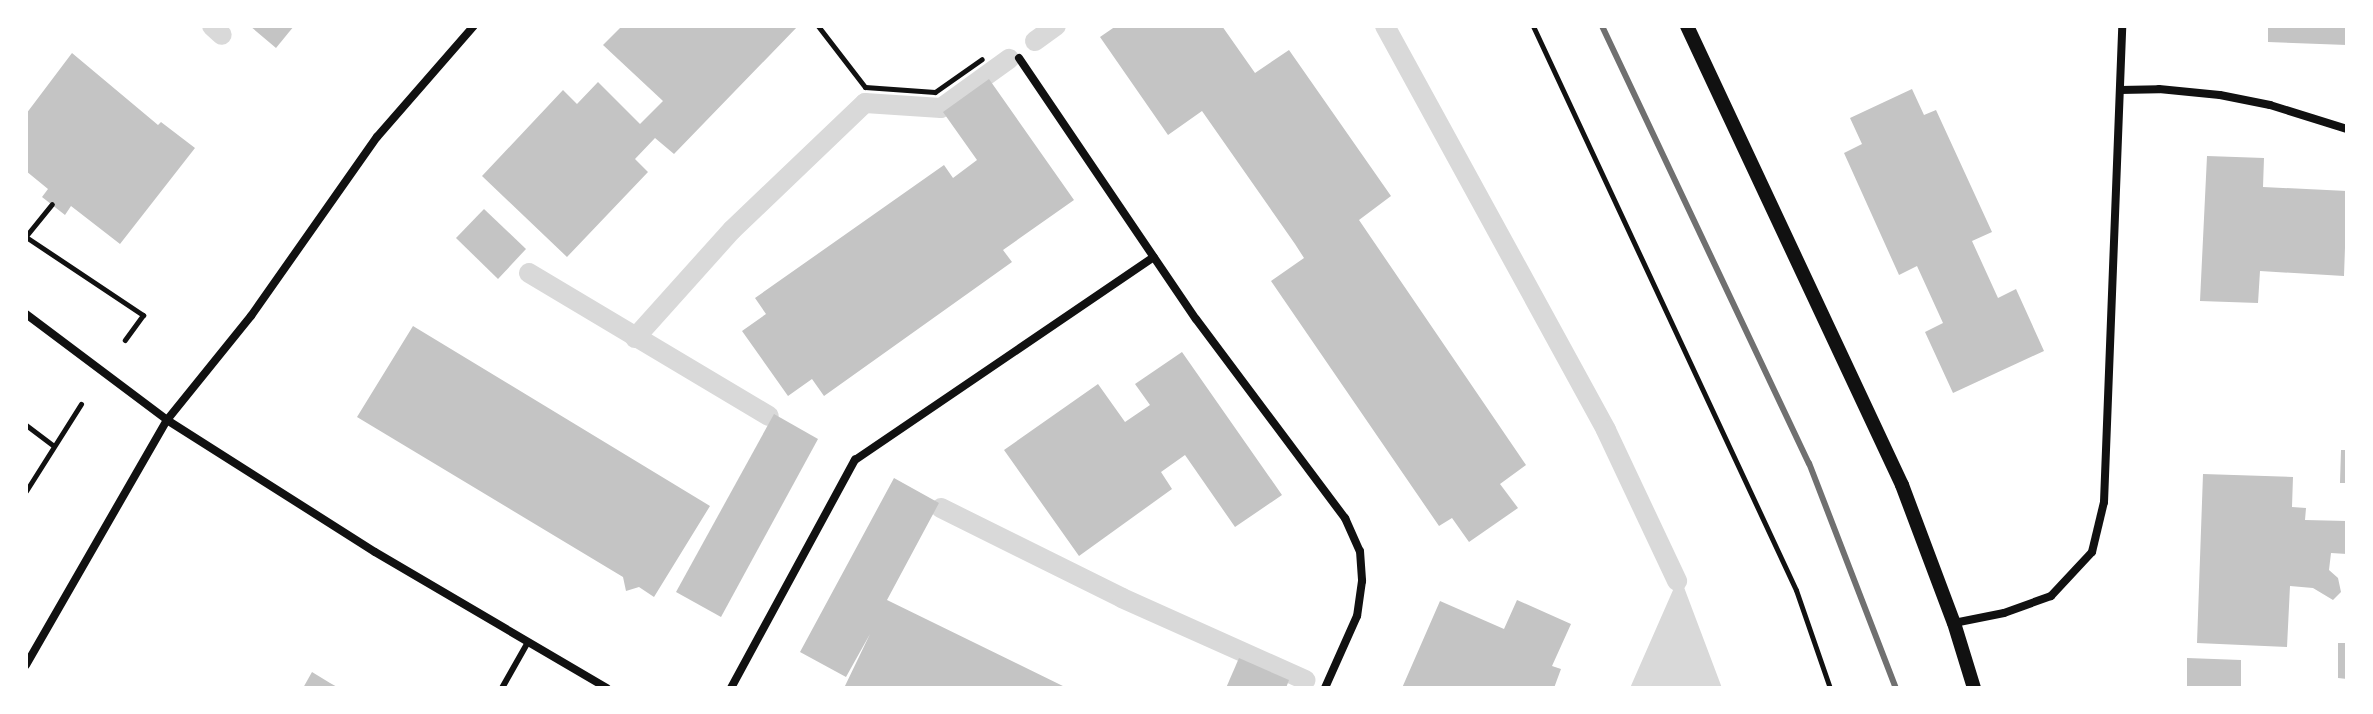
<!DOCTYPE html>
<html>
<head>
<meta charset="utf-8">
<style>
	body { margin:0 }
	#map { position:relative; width:2373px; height:714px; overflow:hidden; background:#fff; font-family:Cabin,sans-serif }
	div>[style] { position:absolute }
	.water>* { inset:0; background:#d9d9d9 }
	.stream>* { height:20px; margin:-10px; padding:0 10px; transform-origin:10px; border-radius:10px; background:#d9d9d9 }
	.building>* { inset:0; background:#c4c4c4 }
	.path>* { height:5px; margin:-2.5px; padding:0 2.5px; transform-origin:2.5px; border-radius:2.5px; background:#111 }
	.service>* { height:6px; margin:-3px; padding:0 3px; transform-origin:3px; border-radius:3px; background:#111 }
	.minor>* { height:8px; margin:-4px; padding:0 4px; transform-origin:4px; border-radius:4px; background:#111 }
	.tertiary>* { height:14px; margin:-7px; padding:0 7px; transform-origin:7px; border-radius:7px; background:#111 }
	.rail>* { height:6px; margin:-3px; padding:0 3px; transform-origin:3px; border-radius:3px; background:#707070 }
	span { translate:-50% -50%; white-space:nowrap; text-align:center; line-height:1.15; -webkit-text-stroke:8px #fff; paint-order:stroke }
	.frame { position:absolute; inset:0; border:28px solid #fff; pointer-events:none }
</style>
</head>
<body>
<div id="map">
	<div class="water">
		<i style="clip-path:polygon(1679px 574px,1722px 688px,1630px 688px,1677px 581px)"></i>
	</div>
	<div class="stream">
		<i style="left:212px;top:26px;width:13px;rotate:42deg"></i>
		<i style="left:1385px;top:26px;width:460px;rotate:61.3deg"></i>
		<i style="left:1606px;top:430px;width:167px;rotate:64.8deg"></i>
		<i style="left:1035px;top:41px;width:26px;rotate:-36deg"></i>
		<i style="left:529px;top:273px;width:279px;rotate:30.8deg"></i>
		<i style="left:635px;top:338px;width:145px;rotate:-48.1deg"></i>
		<i style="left:732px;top:230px;width:184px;rotate:-43.7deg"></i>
		<i style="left:865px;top:103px;width:76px;rotate:3.8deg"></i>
		<i style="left:941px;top:108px;width:84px;rotate:-35.8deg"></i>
		<i style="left:941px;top:508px;width:202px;rotate:26.4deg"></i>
		<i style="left:1122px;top:598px;width:201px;rotate:24.1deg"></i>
	</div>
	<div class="building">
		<i style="clip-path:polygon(250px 26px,294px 26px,276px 48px)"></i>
		<i style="clip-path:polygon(622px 26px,798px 26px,674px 154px,655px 138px,635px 159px,648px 172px,567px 257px,482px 176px,563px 90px,577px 104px,598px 82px,640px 124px,663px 101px,603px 45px)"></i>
		<i style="clip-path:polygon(1116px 26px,1222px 26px,1255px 73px,1289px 50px,1391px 196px,1359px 220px,1526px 465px,1500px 484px,1518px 508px,1469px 542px,1452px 518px,1439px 526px,1271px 281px,1304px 258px,1295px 244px,1202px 111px,1168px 135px,1100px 37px)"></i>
		<i style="clip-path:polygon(2268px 26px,2347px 26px,2347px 45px,2268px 42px)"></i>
		<i style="clip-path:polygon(72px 53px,158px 125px,161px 122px,195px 148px,120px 244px,71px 206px,65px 215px,42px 197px,48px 189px,26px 171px,26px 114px)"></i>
		<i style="clip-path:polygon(989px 79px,1074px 200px,1003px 250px,1012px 262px,824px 396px,812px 379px,788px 396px,742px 331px,766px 314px,755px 298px,944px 165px,953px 178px,977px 160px,943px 112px)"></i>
		<i style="clip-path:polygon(1912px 89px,1924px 115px,1936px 110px,1992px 232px,1972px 241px,1998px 298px,2016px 289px,2044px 351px,1953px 393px,1925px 332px,1943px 323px,1917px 266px,1899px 275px,1844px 153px,1862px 144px,1850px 118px)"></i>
		<i style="clip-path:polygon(2207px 156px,2264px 158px,2263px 187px,2347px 191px,2344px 276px,2260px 271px,2258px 303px,2200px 301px)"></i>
		<i style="clip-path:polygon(484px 209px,526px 249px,498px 279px,456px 238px)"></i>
		<i style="clip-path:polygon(413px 326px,710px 506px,654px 597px,639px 587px,626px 591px,623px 577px,357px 417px)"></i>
		<i style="clip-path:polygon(1182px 352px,1282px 495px,1235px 527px,1185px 455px,1161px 472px,1172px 489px,1079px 556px,1004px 450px,1098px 384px,1125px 422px,1150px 405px,1135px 384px)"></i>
		<i style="clip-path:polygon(774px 414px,818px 439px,721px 617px,676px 592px)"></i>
		<i style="clip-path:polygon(2341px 450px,2347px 450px,2347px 483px,2340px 483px)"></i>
		<i style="clip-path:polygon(2203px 474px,2293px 477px,2292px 507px,2306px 508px,2305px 520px,2347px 521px,2347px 554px,2331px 553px,2329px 570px,2338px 578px,2341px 592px,2333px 600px,2313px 588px,2290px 586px,2287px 647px,2197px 643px)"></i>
		<i style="clip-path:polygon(894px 478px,939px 503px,887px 600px,1067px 688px,844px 688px,870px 634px,846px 677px,800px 652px)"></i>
		<i style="clip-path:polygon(1517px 600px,1571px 624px,1552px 666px,1561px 669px,1554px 688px,1402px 688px,1440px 601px,1504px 629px)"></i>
		<i style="clip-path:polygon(2338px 643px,2347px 643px,2347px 679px,2338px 678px)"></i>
		<i style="clip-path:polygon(1239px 658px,1289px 680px,1286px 688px,1226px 688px)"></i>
		<i style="clip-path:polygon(2187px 658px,2241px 660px,2241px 688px,2187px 688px)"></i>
		<i style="clip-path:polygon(312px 672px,330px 683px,339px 688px,303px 688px)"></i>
	</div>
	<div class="path">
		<i style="left:818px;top:26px;width:77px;rotate:52.4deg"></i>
		<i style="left:865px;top:87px;width:70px;rotate:4.1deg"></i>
		<i style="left:935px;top:92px;width:57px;rotate:-35.1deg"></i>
		<i style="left:1533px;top:26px;width:622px;rotate:65deg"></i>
		<i style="left:1796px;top:590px;width:104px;rotate:70.9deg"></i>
		<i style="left:26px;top:236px;width:41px;rotate:-50.9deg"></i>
		<i style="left:26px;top:237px;width:141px;rotate:33.7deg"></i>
		<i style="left:143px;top:315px;width:31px;rotate:126deg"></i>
		<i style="left:26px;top:425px;width:34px;rotate:37deg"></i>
		<i style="left:26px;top:491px;width:103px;rotate:-57.7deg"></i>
	</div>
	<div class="service">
		<i style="left:502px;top:688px;width:53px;rotate:-60.5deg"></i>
	</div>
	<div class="minor">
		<i style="left:1019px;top:58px;width:315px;rotate:55.9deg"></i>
		<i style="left:1196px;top:319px;width:249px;rotate:53.2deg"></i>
		<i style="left:1345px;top:518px;width:36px;rotate:66deg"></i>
		<i style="left:1360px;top:551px;width:30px;rotate:86deg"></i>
		<i style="left:1362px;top:581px;width:35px;rotate:98deg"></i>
		<i style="left:1357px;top:616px;width:79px;rotate:114deg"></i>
		<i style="left:2120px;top:90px;width:39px;rotate:-1deg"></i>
		<i style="left:2159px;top:89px;width:61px;rotate:5.6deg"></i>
		<i style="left:2220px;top:95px;width:51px;rotate:11.3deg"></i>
		<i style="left:2270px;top:105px;width:81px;rotate:17.3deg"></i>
		<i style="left:26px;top:314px;width:176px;rotate:36.9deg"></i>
		<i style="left:167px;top:420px;width:246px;rotate:32.4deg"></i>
		<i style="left:375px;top:552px;width:269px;rotate:30.4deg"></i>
		<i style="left:1954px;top:623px;width:51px;rotate:-11.3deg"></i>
		<i style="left:2004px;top:613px;width:50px;rotate:-19.9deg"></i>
		<i style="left:2051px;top:596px;width:60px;rotate:-47deg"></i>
		<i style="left:2092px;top:552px;width:51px;rotate:-76.5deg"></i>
		<i style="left:2104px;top:502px;width:476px;rotate:-87.8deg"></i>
		<i style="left:26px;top:665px;width:283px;rotate:-60.1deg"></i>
		<i style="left:167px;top:420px;width:134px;rotate:-51.1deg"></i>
		<i style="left:251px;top:316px;width:219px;rotate:-54.9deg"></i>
		<i style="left:377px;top:137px;width:147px;rotate:-48.9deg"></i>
		<i style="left:731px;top:688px;width:260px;rotate:-61.5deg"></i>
		<i style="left:855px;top:460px;width:361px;rotate:-34.2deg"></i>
	</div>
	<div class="tertiary">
		<i style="left:1687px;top:26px;width:507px;rotate:64.9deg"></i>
		<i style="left:1902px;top:485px;width:147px;rotate:69.4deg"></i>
		<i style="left:1954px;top:623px;width:68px;rotate:72.9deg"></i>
	</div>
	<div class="rail">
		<i style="left:1602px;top:26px;width:484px;rotate:64.7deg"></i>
		<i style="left:1809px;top:463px;width:241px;rotate:68.9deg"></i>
	</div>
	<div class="frame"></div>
</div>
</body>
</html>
